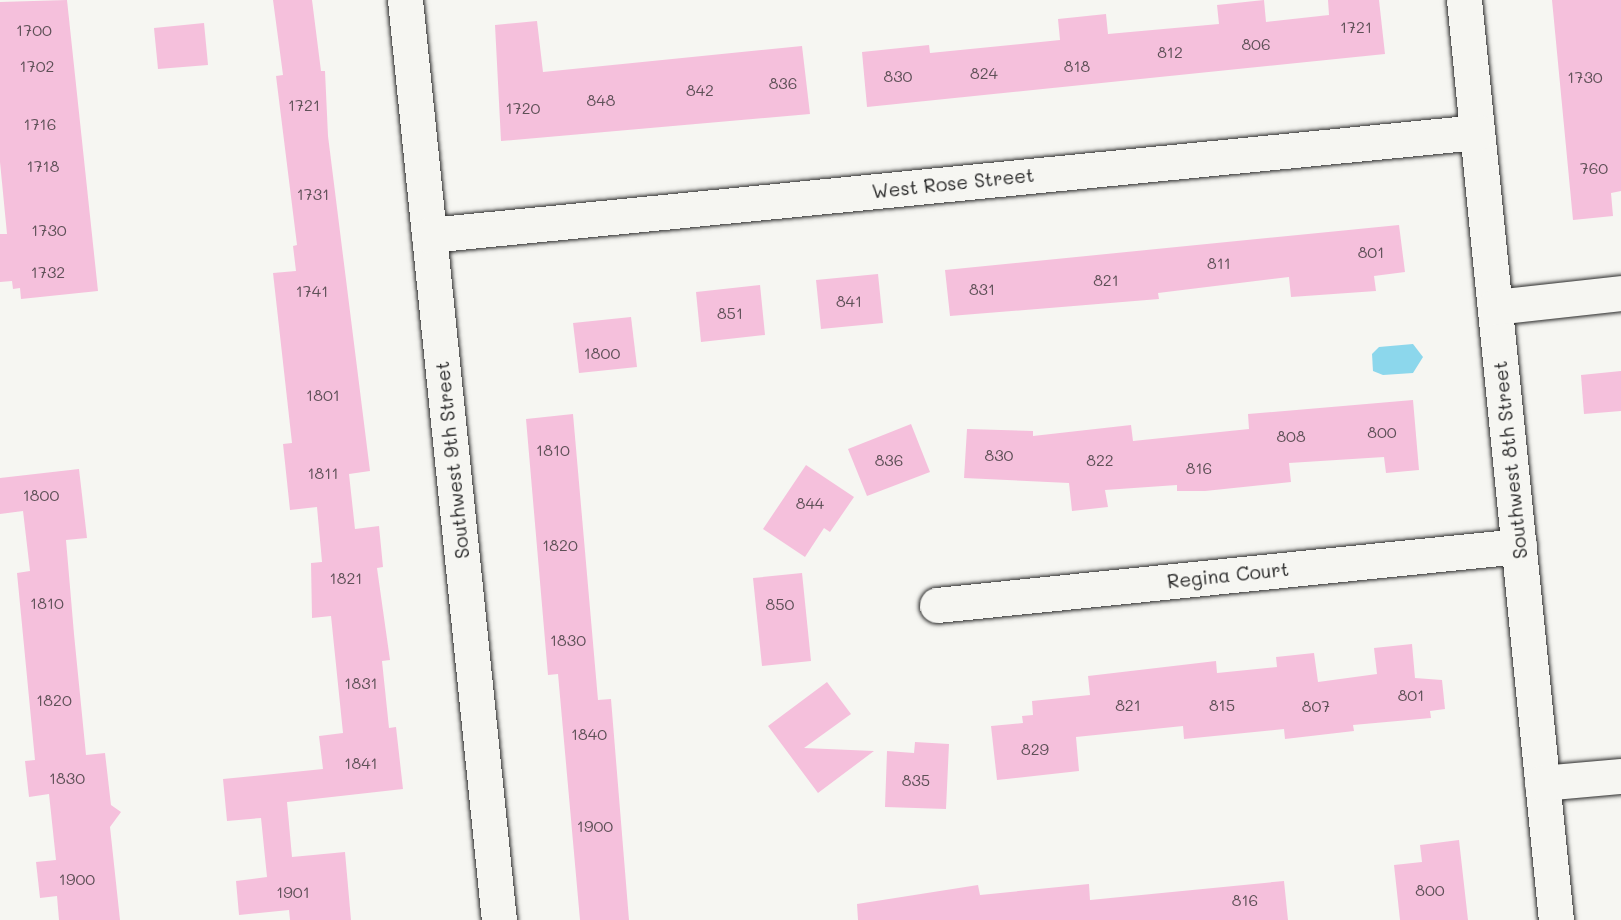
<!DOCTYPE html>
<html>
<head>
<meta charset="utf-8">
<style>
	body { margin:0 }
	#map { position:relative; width:1621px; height:920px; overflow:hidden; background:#f6f6f2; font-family:Mali,sans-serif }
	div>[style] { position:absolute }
	.water>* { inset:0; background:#8cd7ec }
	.building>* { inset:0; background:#f5c0dc }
	.roads { filter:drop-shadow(0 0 2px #2b2b2b) drop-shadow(0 0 2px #2b2b2b) }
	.minor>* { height:35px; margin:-17.5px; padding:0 17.5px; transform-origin:17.5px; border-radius:17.5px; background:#f6f6f2 }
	span { translate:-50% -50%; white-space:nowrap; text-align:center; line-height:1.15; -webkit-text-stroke:5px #f6f6f2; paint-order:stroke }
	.number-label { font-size:16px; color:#5e5057 }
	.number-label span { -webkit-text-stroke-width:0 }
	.street-label { font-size:19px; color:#2b2b2b }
</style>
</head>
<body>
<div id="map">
	<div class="water">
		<i style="clip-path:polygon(1413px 344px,1423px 357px,1413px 373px,1383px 375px,1373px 371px,1372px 354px,1379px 347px)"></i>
	</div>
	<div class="building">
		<i style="clip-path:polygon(67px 0,98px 291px,21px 299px,20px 288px,13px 289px,12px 281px,0 282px,0 234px,7px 234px,0 162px,0 2px)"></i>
		<i style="clip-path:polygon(273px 0,312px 0,321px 71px,325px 71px,328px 136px,370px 471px,349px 474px,355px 529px,379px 526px,383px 567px,377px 568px,390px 660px,382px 661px,389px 728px,396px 727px,403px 789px,287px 802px,292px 857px,345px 852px,351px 920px,290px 920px,289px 910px,239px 915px,236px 881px,267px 877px,261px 818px,227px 821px,223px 779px,323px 769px,319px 736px,343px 733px,331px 616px,312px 618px,311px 563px,322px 562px,317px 507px,290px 510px,283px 444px,292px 443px,273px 273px,296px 271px,293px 246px,297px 245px,276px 76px,283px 75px)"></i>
		<i style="clip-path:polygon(1264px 0,1266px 22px,1329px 15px,1328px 0,1379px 0,1385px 54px,867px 107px,862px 52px,929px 45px,930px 53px,1060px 40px,1058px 19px,1106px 14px,1108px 34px,1219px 24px,1217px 5px)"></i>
		<i style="clip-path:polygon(1552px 0,1621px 0,1621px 191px,1611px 193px,1613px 216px,1573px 220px)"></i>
		<i style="clip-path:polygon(537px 21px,543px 72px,802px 46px,810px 114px,501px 141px,495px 25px)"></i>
		<i style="clip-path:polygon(204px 23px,208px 65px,158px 69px,154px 28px)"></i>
		<i style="clip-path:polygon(1399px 225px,1405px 272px,1374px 276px,1376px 291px,1291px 297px,1289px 277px,1158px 293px,1159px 299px,950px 316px,945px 270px)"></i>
		<i style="clip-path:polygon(878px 274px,883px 323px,821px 329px,816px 280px)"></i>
		<i style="clip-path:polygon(760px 285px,765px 335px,701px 342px,696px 292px)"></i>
		<i style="clip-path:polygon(631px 317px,637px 367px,579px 373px,573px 323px)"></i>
		<i style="clip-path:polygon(1621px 371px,1621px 411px,1584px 414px,1581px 375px)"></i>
		<i style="clip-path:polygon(1413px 400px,1419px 470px,1386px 473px,1384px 457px,1289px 463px,1291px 482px,1205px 491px,1177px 491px,1177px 485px,1105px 490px,1108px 507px,1072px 511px,1069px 483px,964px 478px,967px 429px,1033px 431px,1033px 436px,1131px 425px,1133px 441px,1249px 429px,1248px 414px)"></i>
		<i style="clip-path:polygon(573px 414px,598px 700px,611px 699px,629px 920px,580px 920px,558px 674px,548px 675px,526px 419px)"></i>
		<i style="clip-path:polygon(911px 424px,930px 472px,867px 496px,848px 449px)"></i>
		<i style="clip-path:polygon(806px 465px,854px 497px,830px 532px,824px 528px,805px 557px,763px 529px)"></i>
		<i style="clip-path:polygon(79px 469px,87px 538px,66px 540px,74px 634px,86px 755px,105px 753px,111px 805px,121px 812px,110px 827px,120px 920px,59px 920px,57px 896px,40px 898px,36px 862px,56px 860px,49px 794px,29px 797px,25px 761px,35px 760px,17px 573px,30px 571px,23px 511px,0 514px,0 478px)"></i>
		<i style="clip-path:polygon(802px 573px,811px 661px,762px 666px,753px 578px)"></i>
		<i style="clip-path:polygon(1412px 644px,1415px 678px,1442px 680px,1445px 709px,1430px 711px,1431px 718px,1353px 725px,1354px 731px,1285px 739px,1284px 729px,1184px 739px,1183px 726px,1076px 737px,1079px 771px,997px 780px,991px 726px,1023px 723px,1022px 716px,1033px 715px,1032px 701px,1090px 695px,1088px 676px,1216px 661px,1217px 673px,1277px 667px,1276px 657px,1314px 653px,1318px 682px,1377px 674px,1374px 648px)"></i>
		<i style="clip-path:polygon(827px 682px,851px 714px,804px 748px,874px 751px,818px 793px,768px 726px)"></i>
		<i style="clip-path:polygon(915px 742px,949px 744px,946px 809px,885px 807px,887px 751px,914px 753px)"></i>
		<i style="clip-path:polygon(1459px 840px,1468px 920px,1400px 920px,1394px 865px,1422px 862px,1420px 845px)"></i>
		<i style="clip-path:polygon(1284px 881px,1288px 920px,858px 920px,857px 904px,978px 885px,980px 895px,1089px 884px,1090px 900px)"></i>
	</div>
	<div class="roads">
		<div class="minor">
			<i style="left:405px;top:0;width:925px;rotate:84.17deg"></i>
			<i style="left:1464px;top:0;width:925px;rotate:84.29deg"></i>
			<i style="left:429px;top:235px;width:1053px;rotate:-5.61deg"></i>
			<i style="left:1495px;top:307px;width:127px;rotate:-6.3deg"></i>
			<i style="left:937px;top:605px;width:585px;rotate:-5.79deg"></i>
			<i style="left:1542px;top:783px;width:79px;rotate:-5.1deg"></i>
		</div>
	</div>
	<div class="number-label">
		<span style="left:1356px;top:27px">1721</span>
		<span style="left:34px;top:30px">1700</span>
		<span style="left:1256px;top:44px">806</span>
		<span style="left:1170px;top:52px">812</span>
		<span style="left:37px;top:66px">1702</span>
		<span style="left:1077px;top:66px">818</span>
		<span style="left:984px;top:73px">824</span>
		<span style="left:898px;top:76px">830</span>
		<span style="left:1585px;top:77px">1730</span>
		<span style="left:783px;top:83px">836</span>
		<span style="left:700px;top:90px">842</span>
		<span style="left:601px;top:100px">848</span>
		<span style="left:304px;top:105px">1721</span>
		<span style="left:523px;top:108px">1720</span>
		<span style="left:40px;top:124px">1716</span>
		<span style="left:43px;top:166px">1718</span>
		<span style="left:1594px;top:168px">760</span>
		<span style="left:313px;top:194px">1731</span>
		<span style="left:49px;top:230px">1730</span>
		<span style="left:1371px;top:252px">801</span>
		<span style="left:1219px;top:263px">811</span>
		<span style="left:48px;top:272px">1732</span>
		<span style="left:1106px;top:280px">821</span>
		<span style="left:982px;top:289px">831</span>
		<span style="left:312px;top:291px">1741</span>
		<span style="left:849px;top:301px">841</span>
		<span style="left:730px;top:313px">851</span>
		<span style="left:602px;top:353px">1800</span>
		<span style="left:323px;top:395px">1801</span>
		<span style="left:1382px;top:432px">800</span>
		<span style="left:1291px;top:436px">808</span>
		<span style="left:553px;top:450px">1810</span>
		<span style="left:999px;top:455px">830</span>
		<span style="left:889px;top:460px">836</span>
		<span style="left:1100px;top:460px">822</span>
		<span style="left:1199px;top:468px">816</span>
		<span style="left:323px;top:473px">1811</span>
		<span style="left:41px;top:495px">1800</span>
		<span style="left:810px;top:503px">844</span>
		<span style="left:560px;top:545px">1820</span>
		<span style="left:346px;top:578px">1821</span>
		<span style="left:47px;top:603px">1810</span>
		<span style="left:780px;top:604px">850</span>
		<span style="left:568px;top:640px">1830</span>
		<span style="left:361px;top:683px">1831</span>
		<span style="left:1411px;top:695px">801</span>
		<span style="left:54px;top:700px">1820</span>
		<span style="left:1128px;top:705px">821</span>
		<span style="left:1222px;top:705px">815</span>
		<span style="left:1316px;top:706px">807</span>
		<span style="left:589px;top:734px">1840</span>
		<span style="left:1035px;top:749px">829</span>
		<span style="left:361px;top:763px">1841</span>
		<span style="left:67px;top:778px">1830</span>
		<span style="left:916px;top:780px">835</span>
		<span style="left:595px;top:826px">1900</span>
		<span style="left:77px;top:879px">1900</span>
		<span style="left:1430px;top:890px">800</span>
		<span style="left:293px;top:892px">1901</span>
		<span style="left:1245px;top:900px">816</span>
	</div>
	<div class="street-label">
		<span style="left:953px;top:183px;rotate:-6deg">West Rose Street</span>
		<span style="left:452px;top:460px;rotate:-96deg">Southwest 9th Street</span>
		<span style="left:1510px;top:460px;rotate:-96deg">Southwest 8th Street</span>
		<span style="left:1228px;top:575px;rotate:-6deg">Regina Court</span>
	</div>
</div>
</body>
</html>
